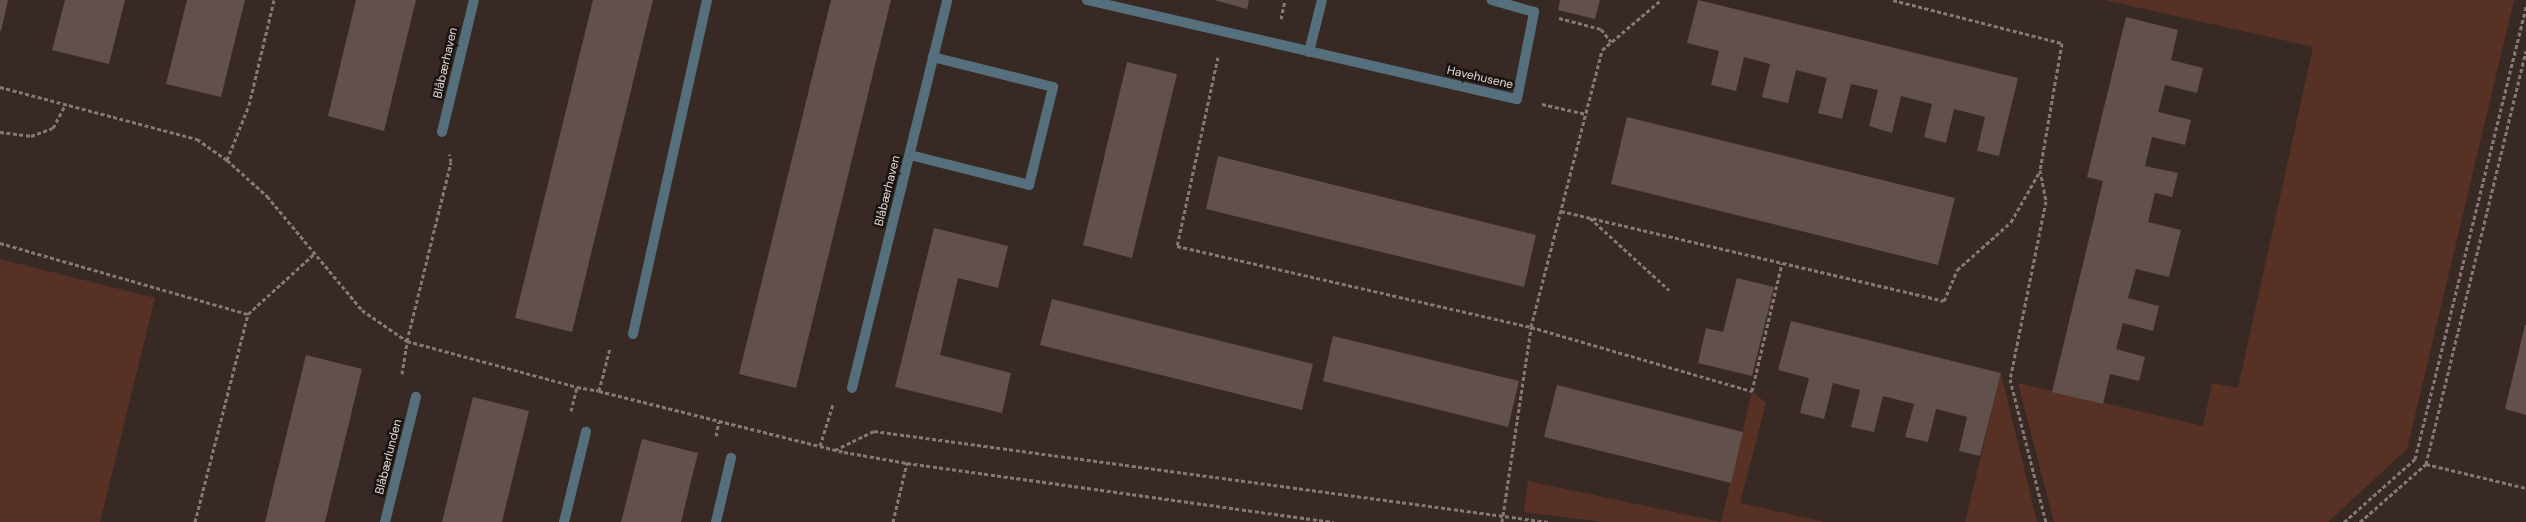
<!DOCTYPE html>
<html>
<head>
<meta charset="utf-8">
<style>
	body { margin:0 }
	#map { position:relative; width:2526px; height:522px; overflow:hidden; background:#382925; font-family:"DM Sans",sans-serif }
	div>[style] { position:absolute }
	.green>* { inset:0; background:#583125 }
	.building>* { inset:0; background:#61504b }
	.path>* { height:3px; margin-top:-1.5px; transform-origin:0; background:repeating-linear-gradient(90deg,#867975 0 4px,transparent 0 6.5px) }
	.service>* { height:10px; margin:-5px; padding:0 5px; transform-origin:5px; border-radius:5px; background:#55707c }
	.minor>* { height:10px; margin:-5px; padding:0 5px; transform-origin:5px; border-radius:5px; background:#55707c }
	span { translate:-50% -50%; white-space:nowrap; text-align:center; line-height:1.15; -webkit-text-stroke:5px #1b1412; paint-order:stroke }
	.street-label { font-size:12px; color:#e1d6d3 }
</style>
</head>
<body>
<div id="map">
	<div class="green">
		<i style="clip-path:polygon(2105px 0,2514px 0,2407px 449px,2328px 522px,2054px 522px,2018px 383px,2203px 426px,2212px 383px,2238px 388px,2313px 47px)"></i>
		<i style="clip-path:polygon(0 259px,155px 298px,100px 522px,0 522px)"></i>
		<i style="clip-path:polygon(2001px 373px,2037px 522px,1965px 522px)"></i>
		<i style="clip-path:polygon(1752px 391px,1766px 403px,1740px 503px,1825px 522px,1721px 522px)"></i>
		<i style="clip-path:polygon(1528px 481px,1721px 522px,1602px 522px,1524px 512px)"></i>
	</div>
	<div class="building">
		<i style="clip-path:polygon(0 0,8px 0,1px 31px,0 31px)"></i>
		<i style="clip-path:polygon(65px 0,125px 0,109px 64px,52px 50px)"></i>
		<i style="clip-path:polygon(187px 0,245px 0,221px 97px,166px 84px)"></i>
		<i style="clip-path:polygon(356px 0,416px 0,384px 131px,328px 116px)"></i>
		<i style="clip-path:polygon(593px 0,653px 0,572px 332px,515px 318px)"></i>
		<i style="clip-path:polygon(831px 0,891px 0,796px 388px,739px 374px)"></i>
		<i style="clip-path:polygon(1214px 0,1249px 0,1247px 9px)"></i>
		<i style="clip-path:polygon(1560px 0,1600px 0,1595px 19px,1558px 10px)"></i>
		<i style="clip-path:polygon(1698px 0,2018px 78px,1999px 156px,1977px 151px,1985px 117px,1954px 109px,1946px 143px,1924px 137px,1932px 104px,1901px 96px,1892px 133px,1869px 126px,1878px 90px,1851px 84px,1842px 119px,1818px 113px,1827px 78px,1796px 70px,1788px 103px,1762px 97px,1770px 64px,1744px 57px,1736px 91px,1711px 85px,1719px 51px,1687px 43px)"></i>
		<i style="clip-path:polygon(2126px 17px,2178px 30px,2171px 60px,2203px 68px,2197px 93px,2165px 85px,2158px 112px,2191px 120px,2185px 145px,2152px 137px,2145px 166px,2178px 173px,2172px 197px,2155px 193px,2148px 222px,2181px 230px,2169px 277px,2136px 269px,2128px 298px,2159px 306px,2153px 331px,2123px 323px,2116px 349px,2145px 357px,2139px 381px,2110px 374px,2103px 404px,2052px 392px,2103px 181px,2087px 177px)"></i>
		<i style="clip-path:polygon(1127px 62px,1177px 74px,1132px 258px,1083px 245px)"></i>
		<i style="clip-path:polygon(1627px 117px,1955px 198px,1938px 265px,1611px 184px)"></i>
		<i style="clip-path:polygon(1218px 156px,1536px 235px,1524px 287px,1206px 209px)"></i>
		<i style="clip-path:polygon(934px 228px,1008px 246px,998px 288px,958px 278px,940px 355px,1011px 373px,1002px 413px,895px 387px)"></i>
		<i style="clip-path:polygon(1737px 278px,1774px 287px,1752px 376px,1698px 363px,1706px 328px,1723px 332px)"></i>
		<i style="clip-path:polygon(1052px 299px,1313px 364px,1302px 410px,1040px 345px)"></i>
		<i style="clip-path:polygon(1791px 321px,2001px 373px,1980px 456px,1959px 451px,1967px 417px,1936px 409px,1928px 442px,1905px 437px,1914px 404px,1883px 396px,1874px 432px,1851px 427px,1860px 390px,1833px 383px,1824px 419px,1800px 413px,1809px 378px,1778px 370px)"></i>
		<i style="clip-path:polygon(2525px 325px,2526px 325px,2526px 415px,2505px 409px)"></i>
		<i style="clip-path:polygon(1333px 336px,1519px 381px,1508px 427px,1323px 381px)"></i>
		<i style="clip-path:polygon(306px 355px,362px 369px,325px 522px,265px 522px)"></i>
		<i style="clip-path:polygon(1557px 385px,1743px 432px,1731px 483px,1544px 437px)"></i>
		<i style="clip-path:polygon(473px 397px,529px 411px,502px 522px,442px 522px)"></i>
		<i style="clip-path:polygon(642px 439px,698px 453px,681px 522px,621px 522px)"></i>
	</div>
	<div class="path">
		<i style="left:1893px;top:0;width:174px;rotate:14.3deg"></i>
		<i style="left:2062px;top:43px;width:129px;rotate:99.8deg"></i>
		<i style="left:2040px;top:170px;width:32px;rotate:79deg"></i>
		<i style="left:2046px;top:201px;width:182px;rotate:101.4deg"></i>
		<i style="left:2010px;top:379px;width:147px;rotate:75.9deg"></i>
		<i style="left:1559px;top:18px;width:43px;rotate:14.7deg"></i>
		<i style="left:1601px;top:29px;width:16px;rotate:52deg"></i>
		<i style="left:1281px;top:19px;width:19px;rotate:-78deg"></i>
		<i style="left:1218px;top:57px;width:193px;rotate:102.2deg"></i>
		<i style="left:1177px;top:246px;width:363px;rotate:12.9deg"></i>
		<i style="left:1531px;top:327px;width:230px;rotate:16.2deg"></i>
		<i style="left:1752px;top:391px;width:131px;rotate:-76.8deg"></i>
		<i style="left:0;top:87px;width:204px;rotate:14.8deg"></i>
		<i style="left:197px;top:139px;width:37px;rotate:35deg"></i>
		<i style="left:227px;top:160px;width:54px;rotate:42deg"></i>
		<i style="left:267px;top:196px;width:148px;rotate:50.2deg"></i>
		<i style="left:362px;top:310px;width:55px;rotate:34.6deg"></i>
		<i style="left:407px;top:341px;width:176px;rotate:15.1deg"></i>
		<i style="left:577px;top:387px;width:22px;rotate:10deg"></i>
		<i style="left:599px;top:391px;width:252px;rotate:14deg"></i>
		<i style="left:844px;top:452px;width:64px;rotate:9.9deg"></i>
		<i style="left:907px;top:463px;width:431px;rotate:7.9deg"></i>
		<i style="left:1542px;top:104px;width:45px;rotate:12.8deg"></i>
		<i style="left:0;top:132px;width:31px;rotate:7deg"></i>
		<i style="left:31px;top:136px;width:23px;rotate:-20deg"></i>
		<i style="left:53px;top:128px;width:27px;rotate:-62deg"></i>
		<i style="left:227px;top:160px;width:59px;rotate:-68.2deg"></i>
		<i style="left:249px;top:105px;width:108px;rotate:-76.6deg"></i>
		<i style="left:1561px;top:211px;width:393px;rotate:13.2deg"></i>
		<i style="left:1944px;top:301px;width:34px;rotate:-67deg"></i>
		<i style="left:1957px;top:270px;width:72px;rotate:-41.6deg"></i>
		<i style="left:2011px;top:222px;width:59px;rotate:-60.4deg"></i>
		<i style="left:1590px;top:218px;width:107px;rotate:42.3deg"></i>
		<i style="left:0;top:243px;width:258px;rotate:16deg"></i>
		<i style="left:402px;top:374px;width:33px;rotate:-81deg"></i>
		<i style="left:407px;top:341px;width:184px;rotate:-76.2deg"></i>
		<i style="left:451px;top:162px;width:8px;rotate:-104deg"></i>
		<i style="left:599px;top:391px;width:44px;rotate:-75.7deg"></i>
		<i style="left:571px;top:411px;width:25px;rotate:-76deg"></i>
		<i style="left:716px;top:436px;width:15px;rotate:-79deg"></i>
		<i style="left:820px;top:446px;width:44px;rotate:-72.8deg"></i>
		<i style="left:835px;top:450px;width:43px;rotate:-26deg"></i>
		<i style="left:874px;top:431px;width:680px;rotate:7.69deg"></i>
		<i style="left:2426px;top:464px;width:103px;rotate:13.5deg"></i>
		<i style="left:195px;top:522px;width:215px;rotate:-75.7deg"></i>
		<i style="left:248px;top:314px;width:89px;rotate:-42.3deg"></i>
		<i style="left:893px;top:522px;width:61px;rotate:-76.7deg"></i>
		<i style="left:1502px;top:522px;width:197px;rotate:-81.5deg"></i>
		<i style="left:1531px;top:327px;width:286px;rotate:-75.6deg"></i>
		<i style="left:1602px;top:50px;width:77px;rotate:-40.3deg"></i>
		<i style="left:2344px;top:522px;width:95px;rotate:-41.6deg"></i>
		<i style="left:2415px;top:459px;width:466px;rotate:-76.2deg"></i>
		<i style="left:2360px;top:522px;width:88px;rotate:-41.3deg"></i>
		<i style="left:2426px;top:464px;width:425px;rotate:-76.4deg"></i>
	</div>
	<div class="service">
		<i style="left:1087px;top:0;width:441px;rotate:13deg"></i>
		<i style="left:1517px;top:99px;width:89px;rotate:-78.9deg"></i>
		<i style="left:1534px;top:12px;width:44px;rotate:-164.1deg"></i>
		<i style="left:1309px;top:52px;width:54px;rotate:-76deg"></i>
		<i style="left:910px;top:155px;width:123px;rotate:14.1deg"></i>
		<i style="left:1029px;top:185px;width:101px;rotate:-76.2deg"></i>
		<i style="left:1053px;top:87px;width:124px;rotate:-166deg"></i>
	</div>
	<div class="minor">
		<i style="left:442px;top:132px;width:136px;rotate:-76.4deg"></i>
		<i style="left:633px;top:334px;width:342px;rotate:-77.5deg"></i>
		<i style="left:852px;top:388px;width:399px;rotate:-76.2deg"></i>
		<i style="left:385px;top:522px;width:129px;rotate:-76.1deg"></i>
		<i style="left:564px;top:522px;width:93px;rotate:-76.3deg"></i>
		<i style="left:716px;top:522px;width:66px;rotate:-76.8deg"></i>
	</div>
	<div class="street-label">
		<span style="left:446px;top:63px;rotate:-77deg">Blåbærhaven</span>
		<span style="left:1480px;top:78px;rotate:13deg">Havehusene</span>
		<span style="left:888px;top:191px;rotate:-76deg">Blåbærhaven</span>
		<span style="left:389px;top:457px;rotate:-76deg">Blåbærlunden</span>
	</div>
</div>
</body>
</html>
